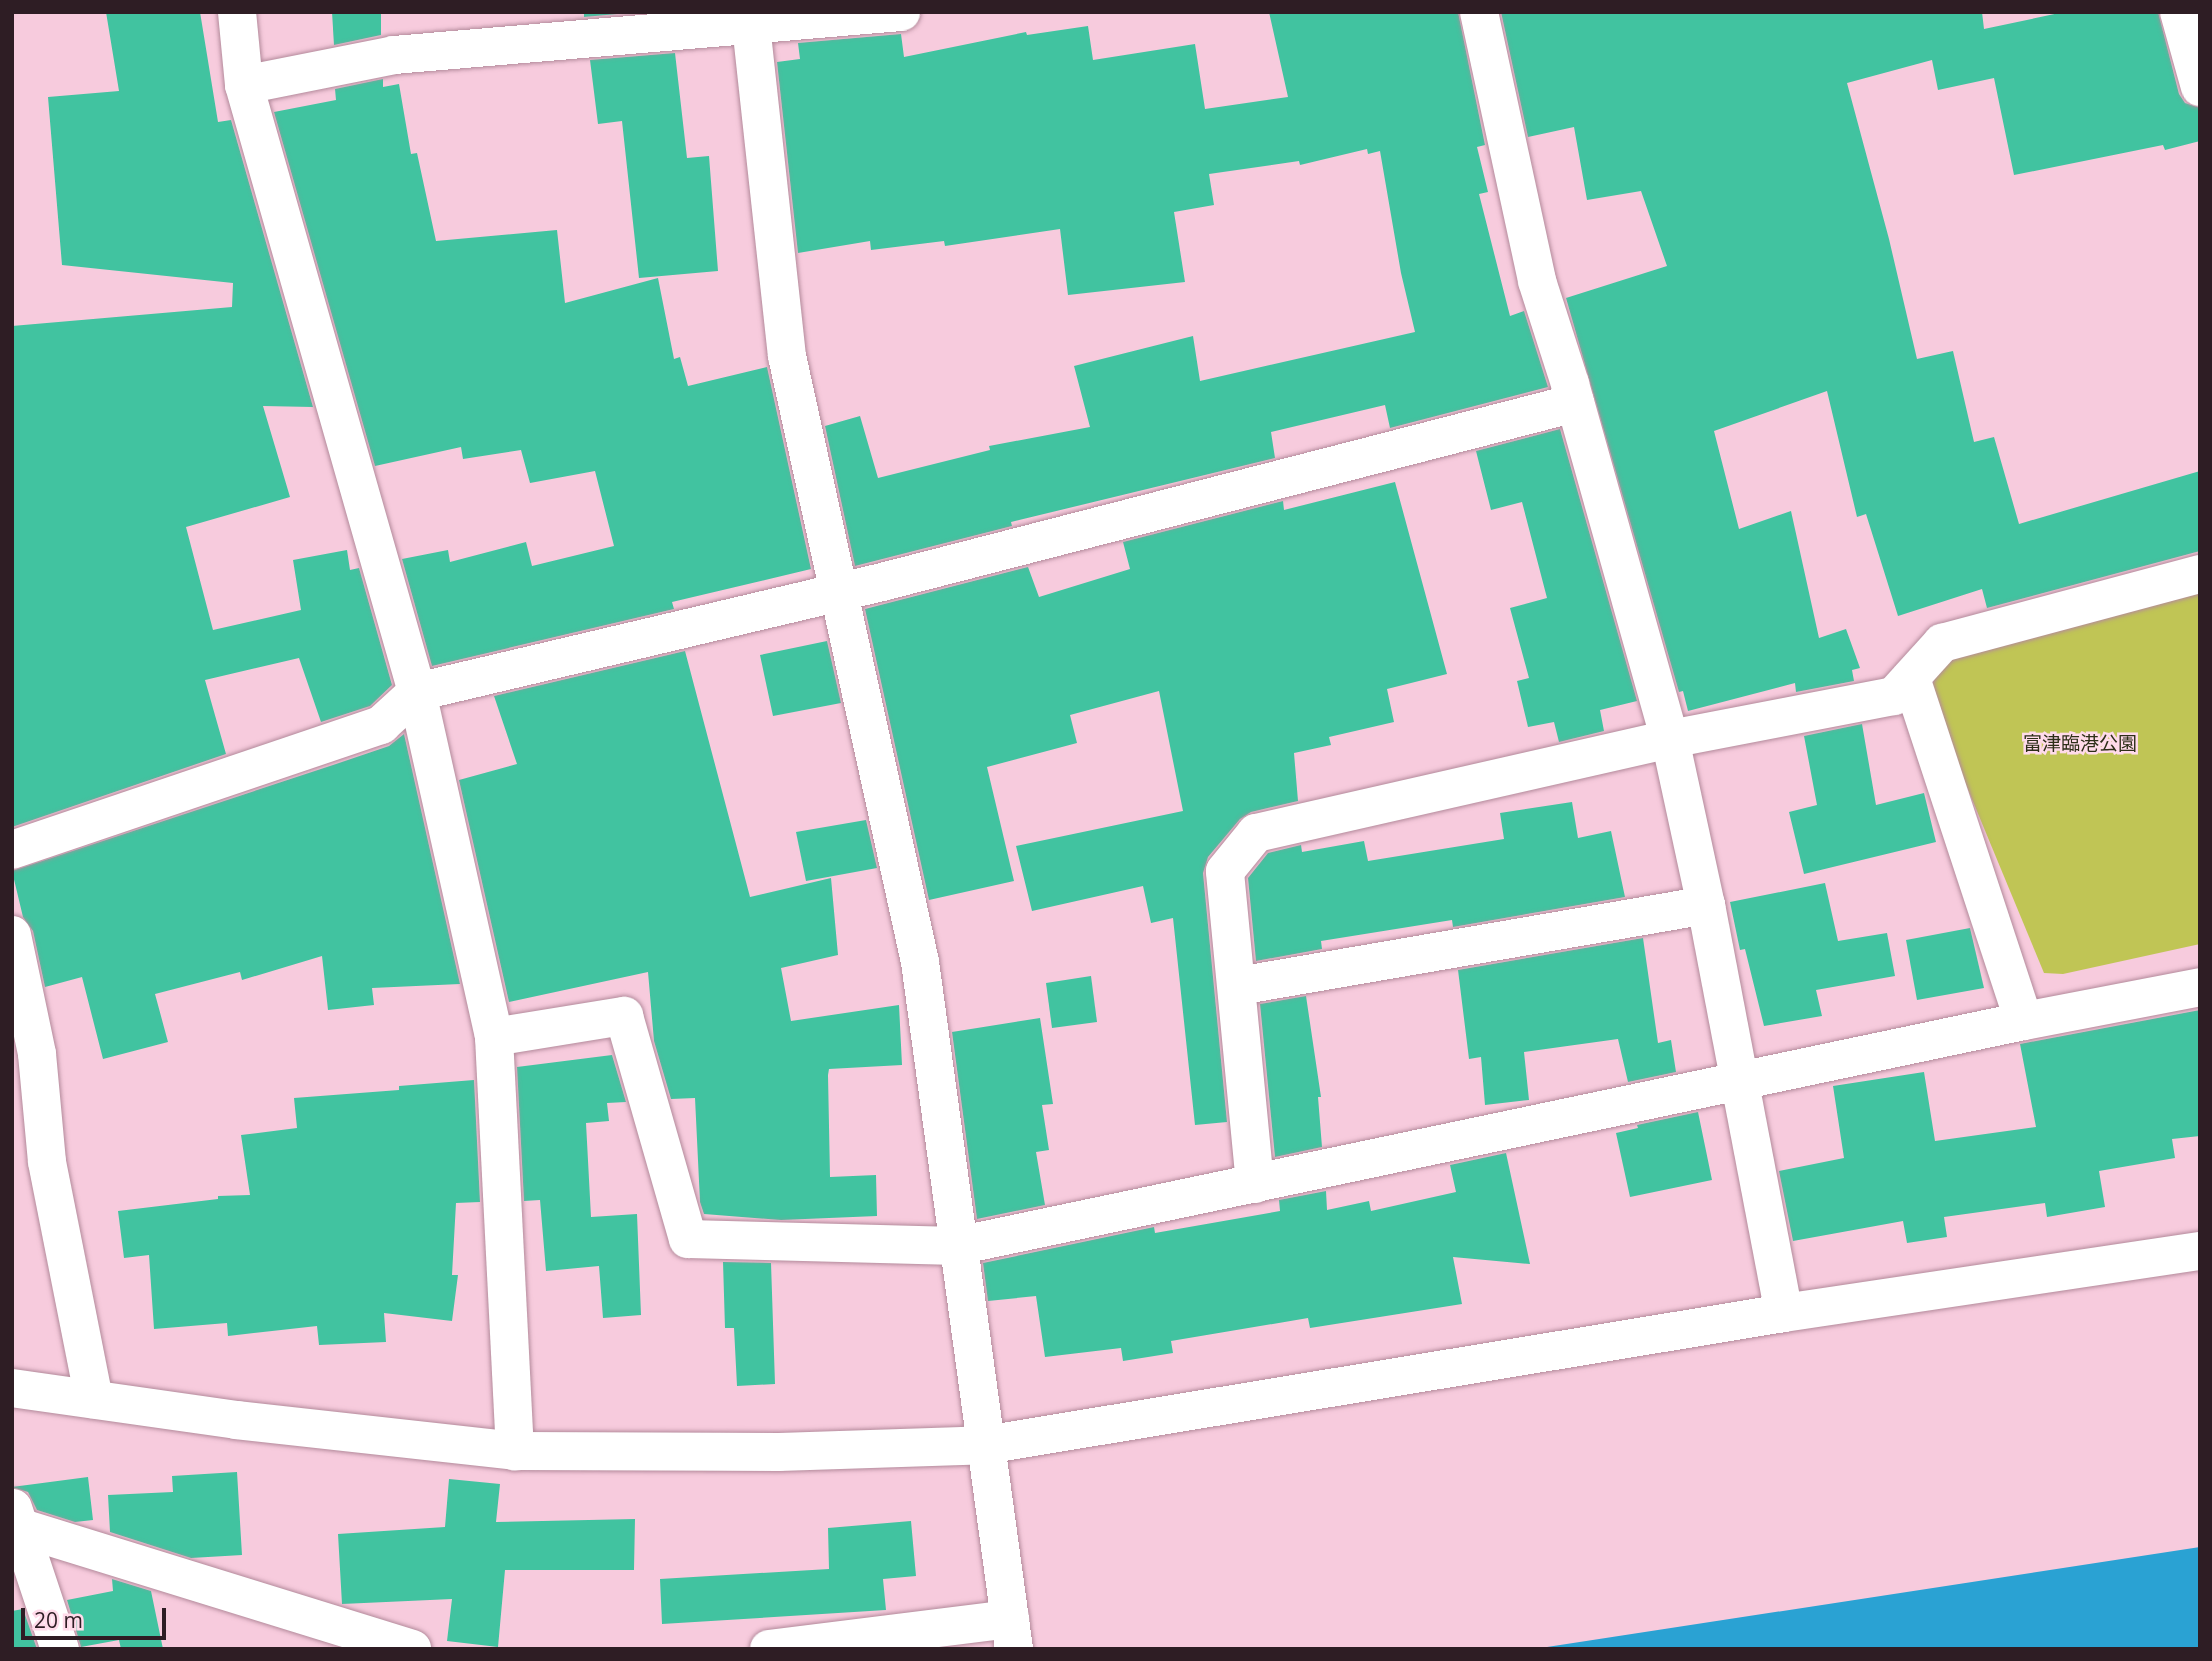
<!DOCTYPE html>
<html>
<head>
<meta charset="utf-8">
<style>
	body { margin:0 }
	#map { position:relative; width:2212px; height:1661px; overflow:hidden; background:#f7cbdd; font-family:"Open Sans","Noto Sans JP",sans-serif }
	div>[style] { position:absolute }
	.green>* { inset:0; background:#c0c555 }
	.water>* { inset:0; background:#2aa2d3 }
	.building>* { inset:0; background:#41c3a0 }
	.roads { filter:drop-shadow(0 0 2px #b38a9b) drop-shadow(0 0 2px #b38a9b) }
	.minor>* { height:38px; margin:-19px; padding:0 19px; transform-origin:19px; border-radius:19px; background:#fff }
	.tertiary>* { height:38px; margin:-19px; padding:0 19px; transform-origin:19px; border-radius:19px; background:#fff }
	span { translate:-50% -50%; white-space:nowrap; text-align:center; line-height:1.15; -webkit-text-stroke:5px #ffdbea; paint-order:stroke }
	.park-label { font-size:19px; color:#2d2e18 }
	.frame { position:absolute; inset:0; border:14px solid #2e1d24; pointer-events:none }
	.scale { position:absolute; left:21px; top:1608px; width:145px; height:32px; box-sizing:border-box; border:4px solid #2e1d24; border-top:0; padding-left:9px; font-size:21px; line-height:24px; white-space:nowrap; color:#2e1d24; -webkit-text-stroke:5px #ffdbea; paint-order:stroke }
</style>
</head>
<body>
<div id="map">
	<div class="green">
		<i style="clip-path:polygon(2200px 585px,2200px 944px,2063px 974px,2044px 973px,1928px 693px,1947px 654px)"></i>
	</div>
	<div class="water">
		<i style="clip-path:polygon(2200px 1547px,2200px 1649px,1534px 1649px)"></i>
	</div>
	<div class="building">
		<i style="clip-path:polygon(106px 12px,200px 12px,218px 122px,231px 120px,313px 407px,263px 406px,290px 497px,186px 527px,213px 630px,301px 610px,293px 560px,347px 550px,350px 570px,359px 568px,392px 685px,370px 706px,321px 722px,299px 658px,205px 680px,226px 754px,12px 827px,12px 326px,232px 307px,233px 283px,62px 265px,48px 97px,119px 91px)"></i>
		<i style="clip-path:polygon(332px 12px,381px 12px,381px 35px,334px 45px)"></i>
		<i style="clip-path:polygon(584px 12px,639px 12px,584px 17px)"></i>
		<i style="clip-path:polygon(1269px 12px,1458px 12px,1485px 145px,1477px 147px,1488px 192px,1479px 194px,1510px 316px,1524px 311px,1548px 387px,1390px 428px,1385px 405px,1271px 432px,1275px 458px,1011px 522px,1012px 526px,855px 566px,825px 426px,860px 416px,878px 478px,990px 450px,989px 446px,1090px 427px,1074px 366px,1193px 336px,1200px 381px,1415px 332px,1401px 273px,1380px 151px,1368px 154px,1367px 149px,1300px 165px,1299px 161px,1209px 174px,1214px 205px,1174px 212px,1185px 282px,1068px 295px,1060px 229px,945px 246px,944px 241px,871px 250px,870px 241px,798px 253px,777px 62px,800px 59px,798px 43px,901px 34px,904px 57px,1026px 32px,1027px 35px,1088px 26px,1093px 60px,1195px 44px,1205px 109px,1288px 97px)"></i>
		<i style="clip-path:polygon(1501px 12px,1982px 12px,1984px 29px,2064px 12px,2158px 12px,2179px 94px,2185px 103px,2200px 108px,2200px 141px,2165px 150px,2163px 145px,2014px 175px,1994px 78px,1938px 90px,1932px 60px,1847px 83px,1889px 239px,1917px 359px,1953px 351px,1974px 442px,1994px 437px,2019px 524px,2200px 471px,2200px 551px,1987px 608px,1982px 589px,1898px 616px,1866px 514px,1857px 517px,1827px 391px,1714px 431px,1739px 529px,1791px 511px,1819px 638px,1846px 629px,1860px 668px,1852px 670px,1854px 681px,1796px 692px,1795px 683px,1688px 711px,1683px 691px,1679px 692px,1566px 298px,1667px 266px,1641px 191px,1587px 200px,1574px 127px,1528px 137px)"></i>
		<i style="clip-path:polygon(675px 53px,687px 158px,709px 156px,718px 271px,639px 278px,622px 121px,598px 124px,590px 60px)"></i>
		<i style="clip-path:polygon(383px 79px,383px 87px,399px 84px,411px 154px,417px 153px,436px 241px,557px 230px,565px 303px,658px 278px,674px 359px,680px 357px,688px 386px,767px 367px,811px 569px,672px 602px,674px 609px,432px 666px,402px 559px,448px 550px,450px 562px,526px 542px,532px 566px,614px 546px,595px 471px,530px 483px,521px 450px,463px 459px,461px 447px,375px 466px,274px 112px,336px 100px,335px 89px)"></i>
		<i style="clip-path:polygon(1560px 429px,1637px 701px,1600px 710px,1604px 731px,1559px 742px,1554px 722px,1528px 727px,1517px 681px,1529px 678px,1510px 608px,1547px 598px,1522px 502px,1491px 510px,1476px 451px)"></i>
		<i style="clip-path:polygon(1395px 482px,1447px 674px,1387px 689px,1394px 722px,1329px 737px,1331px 745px,1294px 753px,1298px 801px,1251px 812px,1240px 819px,1208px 857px,1203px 873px,1227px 1122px,1195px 1125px,1173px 918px,1151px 923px,1143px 886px,1032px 911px,1016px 846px,1183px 811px,1159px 691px,1070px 715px,1077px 743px,987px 767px,1014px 881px,929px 900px,865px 609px,1028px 567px,1039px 597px,1130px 569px,1123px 542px,1283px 501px,1284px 510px)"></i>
		<i style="clip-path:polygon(827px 641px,841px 703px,773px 716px,760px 655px)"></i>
		<i style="clip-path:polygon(685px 651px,750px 897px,831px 878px,838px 955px,781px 968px,791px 1021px,899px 1005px,902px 1065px,829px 1069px,828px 1075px,830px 1177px,876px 1175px,877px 1216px,781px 1220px,704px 1214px,700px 1202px,695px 1098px,671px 1099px,654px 1041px,648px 972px,509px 1002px,459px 780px,517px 764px,494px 696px)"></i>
		<i style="clip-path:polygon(1862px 724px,1876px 805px,1924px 793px,1936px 842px,1804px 874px,1789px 812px,1817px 805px,1804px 736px)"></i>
		<i style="clip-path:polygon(404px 734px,460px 984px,372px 988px,374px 1005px,328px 1010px,322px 956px,242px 980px,240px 972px,155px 994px,168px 1042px,103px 1059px,82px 977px,45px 987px,33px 931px,23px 917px,12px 871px,336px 764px,389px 746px)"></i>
		<i style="clip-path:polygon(1572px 802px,1578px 838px,1611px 831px,1625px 897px,1453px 927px,1452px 920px,1321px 941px,1322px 949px,1256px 961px,1248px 878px,1268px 853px,1301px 845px,1302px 852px,1364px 841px,1368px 861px,1504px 839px,1500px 813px)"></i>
		<i style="clip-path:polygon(866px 820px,877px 868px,806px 881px,796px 832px)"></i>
		<i style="clip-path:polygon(1825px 883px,1838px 941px,1887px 933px,1895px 976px,1816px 990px,1822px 1016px,1764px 1026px,1745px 949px,1740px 950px,1730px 902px)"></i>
		<i style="clip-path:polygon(1970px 928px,1984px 988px,1917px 1000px,1906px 940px)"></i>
		<i style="clip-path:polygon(1643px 938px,1658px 1043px,1671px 1040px,1676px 1072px,1628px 1082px,1618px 1039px,1524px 1052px,1529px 1100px,1485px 1105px,1481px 1057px,1469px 1059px,1458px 970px)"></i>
		<i style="clip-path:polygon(1091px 976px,1097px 1022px,1052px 1028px,1046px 983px)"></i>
		<i style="clip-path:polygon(1306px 996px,1321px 1097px,1318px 1097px,1322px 1147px,1275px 1157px,1260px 1004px)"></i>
		<i style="clip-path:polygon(2200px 1010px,2200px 1136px,2172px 1139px,2175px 1158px,2099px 1171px,2105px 1207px,2047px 1217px,2045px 1203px,1944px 1217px,1947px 1237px,1907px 1243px,1903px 1221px,1793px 1241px,1779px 1171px,1844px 1158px,1833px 1086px,1924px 1072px,1935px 1141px,2036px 1127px,2020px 1044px)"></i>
		<i style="clip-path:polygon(1040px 1018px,1053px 1104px,1042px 1105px,1049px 1150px,1036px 1152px,1045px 1205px,977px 1219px,952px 1032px)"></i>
		<i style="clip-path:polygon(612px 1055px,626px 1102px,607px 1103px,609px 1121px,586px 1123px,591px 1217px,637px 1214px,641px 1315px,603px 1318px,599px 1266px,546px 1271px,540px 1200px,524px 1201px,517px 1067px)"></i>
		<i style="clip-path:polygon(474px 1080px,480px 1202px,456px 1203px,452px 1275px,458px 1275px,452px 1321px,384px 1313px,386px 1342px,319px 1345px,317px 1326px,228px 1336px,227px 1323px,154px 1329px,149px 1255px,124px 1258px,118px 1211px,218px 1199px,218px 1196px,250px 1195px,241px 1135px,297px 1128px,294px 1098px,399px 1090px,399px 1086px)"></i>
		<i style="clip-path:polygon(1698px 1112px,1712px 1180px,1630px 1197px,1616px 1133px,1638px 1128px,1637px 1125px)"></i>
		<i style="clip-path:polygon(1506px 1153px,1530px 1264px,1453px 1257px,1462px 1304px,1310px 1328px,1308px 1318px,1171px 1341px,1173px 1353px,1123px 1361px,1121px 1348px,1045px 1357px,1036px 1296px,988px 1301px,983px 1263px,1154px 1227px,1155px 1233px,1280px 1211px,1279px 1200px,1326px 1191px,1327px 1210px,1369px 1201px,1371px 1211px,1456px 1192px,1450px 1165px)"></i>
		<i style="clip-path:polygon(723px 1262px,771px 1263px,775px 1384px,737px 1386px,734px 1328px,725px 1328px)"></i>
		<i style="clip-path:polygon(237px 1472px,242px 1555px,191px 1558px,110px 1532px,108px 1495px,173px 1492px,172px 1476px)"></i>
		<i style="clip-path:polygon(88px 1477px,93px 1520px,75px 1522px,37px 1510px,28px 1492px,12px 1487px)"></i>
		<i style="clip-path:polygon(449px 1479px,500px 1484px,496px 1522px,635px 1519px,634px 1570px,505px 1570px,498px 1647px,447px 1641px,452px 1599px,342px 1604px,338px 1534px,445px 1527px)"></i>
		<i style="clip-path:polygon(911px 1521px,916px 1576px,883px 1579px,886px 1610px,662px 1624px,660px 1579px,829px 1569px,828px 1528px)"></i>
		<i style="clip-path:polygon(112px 1579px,151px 1591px,163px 1649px,121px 1649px,119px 1640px,81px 1647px,67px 1600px,113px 1591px)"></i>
		<i style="clip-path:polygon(23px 1609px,37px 1649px,12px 1649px,12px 1611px)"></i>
	</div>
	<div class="roads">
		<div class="minor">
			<i style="left:237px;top:12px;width:73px;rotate:84.5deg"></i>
			<i style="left:244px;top:85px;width:631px;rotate:74.09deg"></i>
			<i style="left:417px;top:692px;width:353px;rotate:77.4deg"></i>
			<i style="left:494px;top:1037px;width:415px;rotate:87.1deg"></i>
			<i style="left:1479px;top:12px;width:275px;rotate:77.8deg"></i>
			<i style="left:1537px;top:281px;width:108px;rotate:72.2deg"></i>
			<i style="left:1570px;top:384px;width:369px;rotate:74.3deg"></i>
			<i style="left:1670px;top:739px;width:170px;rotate:77.8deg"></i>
			<i style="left:1706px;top:905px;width:415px;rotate:79.2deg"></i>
			<i style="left:2179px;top:12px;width:78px;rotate:74.4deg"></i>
			<i style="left:751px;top:25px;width:333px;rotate:83.8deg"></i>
			<i style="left:787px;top:356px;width:620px;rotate:77.62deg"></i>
			<i style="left:920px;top:962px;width:693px;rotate:82.21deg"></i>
			<i style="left:244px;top:85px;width:153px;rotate:-11.3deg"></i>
			<i style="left:394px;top:55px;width:509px;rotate:-4.85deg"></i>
			<i style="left:1911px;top:678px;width:361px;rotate:71.8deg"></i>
			<i style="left:12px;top:850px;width:390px;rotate:-18.7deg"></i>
			<i style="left:381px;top:725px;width:49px;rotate:-42.5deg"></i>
			<i style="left:417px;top:692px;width:478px;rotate:-13.3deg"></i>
			<i style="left:882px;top:582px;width:716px;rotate:-14.48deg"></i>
			<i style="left:12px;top:935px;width:122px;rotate:78.1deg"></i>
			<i style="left:37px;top:1054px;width:108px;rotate:84.7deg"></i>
			<i style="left:47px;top:1162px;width:242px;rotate:78.8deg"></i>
			<i style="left:1238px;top:986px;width:475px;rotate:-9.8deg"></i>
			<i style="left:494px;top:1037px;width:132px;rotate:-9.2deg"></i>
			<i style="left:624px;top:1016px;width:232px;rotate:74deg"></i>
			<i style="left:688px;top:1239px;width:269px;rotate:1.5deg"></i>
			<i style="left:957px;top:1246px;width:1090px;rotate:-11.91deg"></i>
			<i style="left:2024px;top:1021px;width:179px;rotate:-10.9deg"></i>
			<i style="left:1255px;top:1184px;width:314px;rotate:-95.5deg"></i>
			<i style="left:1225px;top:871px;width:49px;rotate:-50.8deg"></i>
			<i style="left:1256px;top:833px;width:425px;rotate:-12.8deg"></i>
			<i style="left:1670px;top:739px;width:228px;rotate:-10.9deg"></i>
			<i style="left:1894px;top:696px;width:72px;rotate:-47.8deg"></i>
			<i style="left:1942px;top:643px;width:267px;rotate:-15deg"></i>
			<i style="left:13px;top:1508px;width:149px;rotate:71.6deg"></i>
			<i style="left:12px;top:1525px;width:419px;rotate:17.2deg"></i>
			<i style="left:769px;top:1649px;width:243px;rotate:-7.1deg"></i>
		</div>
		<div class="tertiary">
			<i style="left:12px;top:1388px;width:226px;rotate:8.1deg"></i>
			<i style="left:236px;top:1420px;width:281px;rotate:6.3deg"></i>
			<i style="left:515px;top:1451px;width:264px;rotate:0.2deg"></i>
			<i style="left:779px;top:1452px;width:206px;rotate:-1.9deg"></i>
			<i style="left:985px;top:1445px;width:810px;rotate:-9.38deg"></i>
			<i style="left:1784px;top:1313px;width:421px;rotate:-8.5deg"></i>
		</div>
	</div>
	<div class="park-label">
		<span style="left:2080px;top:744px">富津臨港公園</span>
	</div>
	<div class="frame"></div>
	<div class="scale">20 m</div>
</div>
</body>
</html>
